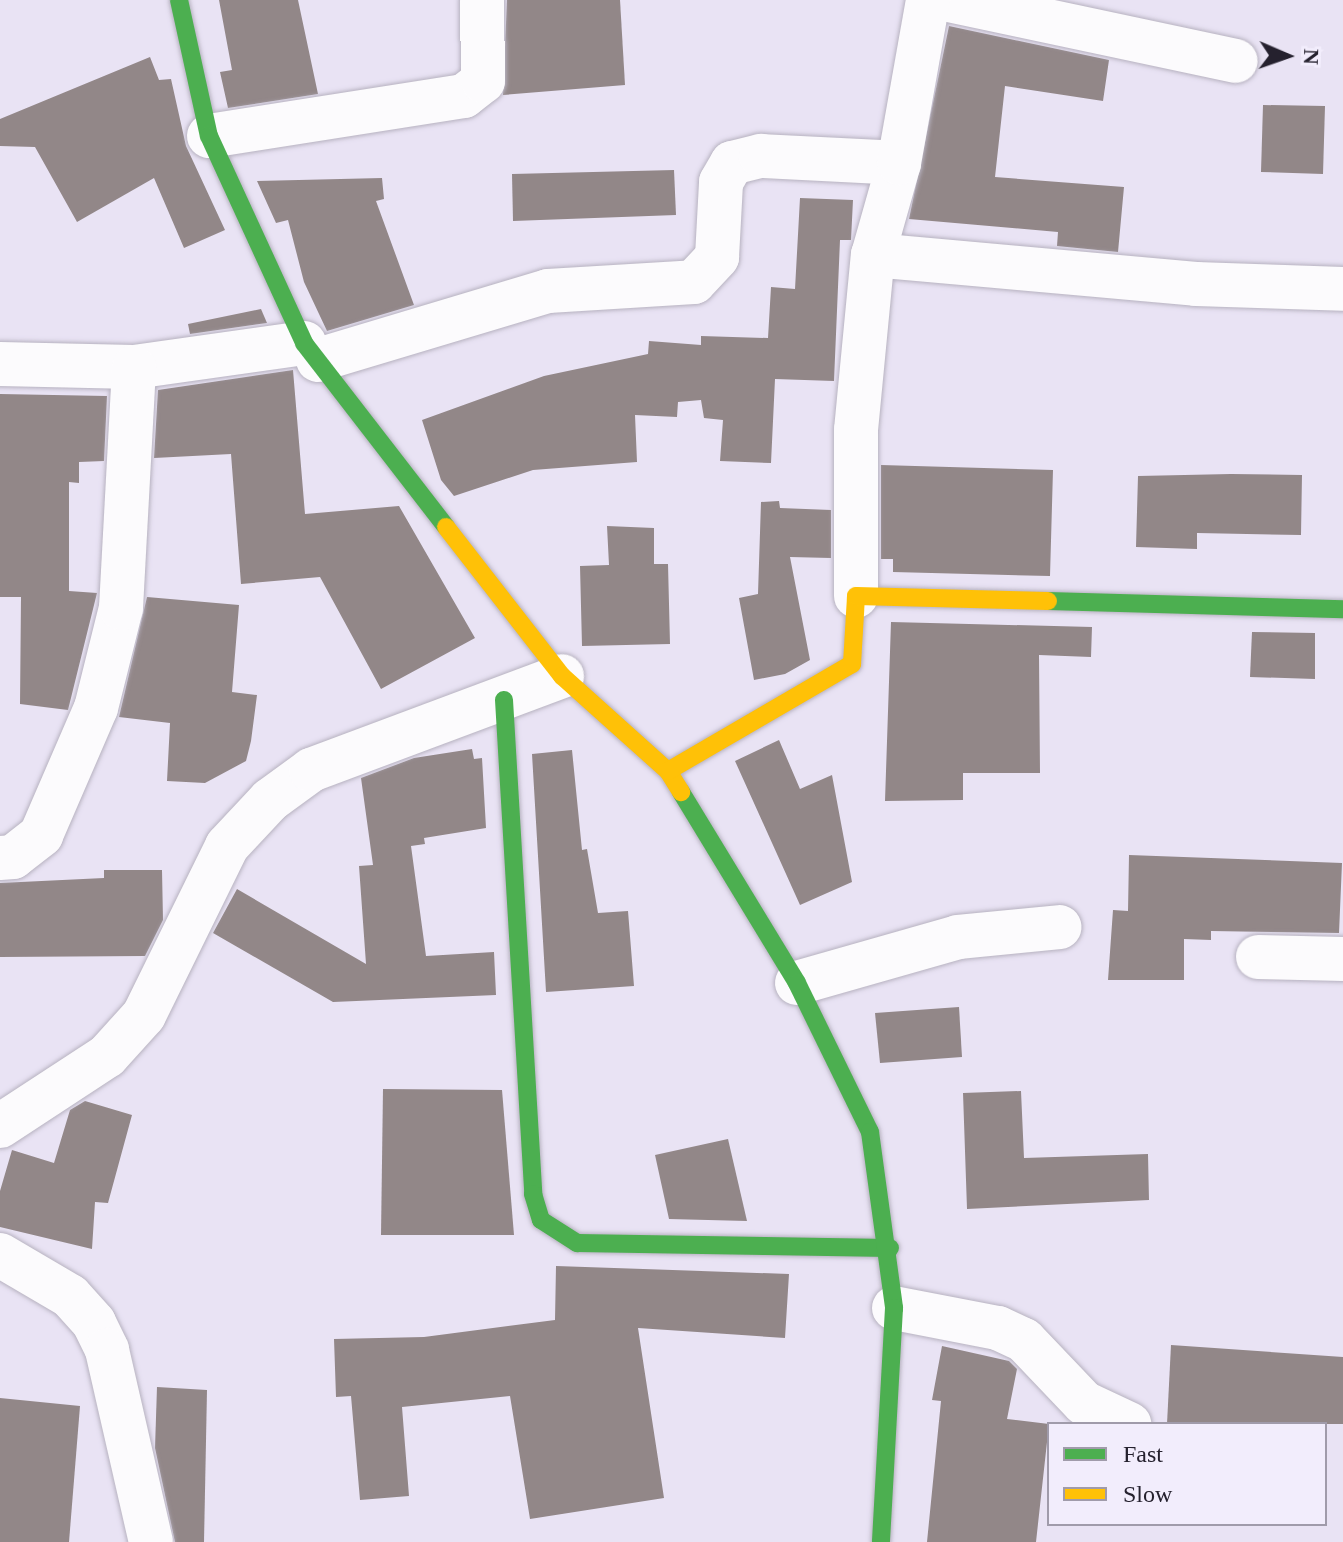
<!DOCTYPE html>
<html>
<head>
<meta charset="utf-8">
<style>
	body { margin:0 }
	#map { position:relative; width:1343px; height:1542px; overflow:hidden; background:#e9e3f4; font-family:Georgia,serif }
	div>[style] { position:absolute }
	.building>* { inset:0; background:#928788 }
	.roads { filter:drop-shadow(0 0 2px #b7b2c0) drop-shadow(0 0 2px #b7b2c0) }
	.street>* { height:44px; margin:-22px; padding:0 22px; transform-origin:22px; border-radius:22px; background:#fcfbfd }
	.fast>* { height:18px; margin:-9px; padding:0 9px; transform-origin:9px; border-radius:9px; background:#4caf50 }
	.slow>* { height:18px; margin:-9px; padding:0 9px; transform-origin:9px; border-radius:9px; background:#ffc107 }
	span { translate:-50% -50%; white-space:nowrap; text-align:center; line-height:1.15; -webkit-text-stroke:8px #f2edfc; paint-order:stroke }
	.legend { position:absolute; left:1047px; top:1422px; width:280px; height:104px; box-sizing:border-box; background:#f2edfc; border:2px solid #a09baa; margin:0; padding:10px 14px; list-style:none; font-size:24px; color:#25212e }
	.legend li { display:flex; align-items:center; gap:16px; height:40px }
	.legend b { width:40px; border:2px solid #a09baa }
	.north { position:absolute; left:1247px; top:16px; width:80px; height:80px; -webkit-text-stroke:6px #f2edfc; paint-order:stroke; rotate:92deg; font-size:22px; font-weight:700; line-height:32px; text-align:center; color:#25212e }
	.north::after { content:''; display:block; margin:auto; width:28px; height:36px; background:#25212e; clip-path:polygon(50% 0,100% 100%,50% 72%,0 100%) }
</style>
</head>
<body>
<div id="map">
	<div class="building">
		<i style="clip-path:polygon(219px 0,298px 0,318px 94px,228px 108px,220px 72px,232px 70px)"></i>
		<i style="clip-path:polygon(507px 0,620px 0,625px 85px,503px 95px)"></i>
		<i style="clip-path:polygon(949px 26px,1109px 60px,1103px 101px,1005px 86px,995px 177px,1124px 187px,1118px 252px,1057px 246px,1058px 232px,909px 219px)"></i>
		<i style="clip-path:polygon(150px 57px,159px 80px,171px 79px,186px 146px,225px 230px,184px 248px,154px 178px,77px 222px,35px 147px,0 146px,0 119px)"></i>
		<i style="clip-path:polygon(1263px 105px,1325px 106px,1323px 174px,1261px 172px)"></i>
		<i style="clip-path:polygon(674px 170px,676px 215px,513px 221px,512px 174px)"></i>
		<i style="clip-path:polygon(382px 178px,384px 199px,376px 201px,414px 305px,327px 331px,304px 282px,288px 220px,276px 223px,257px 181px)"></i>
		<i style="clip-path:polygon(800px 198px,853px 200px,851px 240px,840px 240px,834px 381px,775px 379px,771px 463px,720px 461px,723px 420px,704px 418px,701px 400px,678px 402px,677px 417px,635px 415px,637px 462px,533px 470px,454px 496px,441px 480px,422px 420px,544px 376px,648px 354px,649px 341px,701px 345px,701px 336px,768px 338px,771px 287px,795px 289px)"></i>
		<i style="clip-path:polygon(261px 309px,267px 323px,190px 334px,188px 324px)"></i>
		<i style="clip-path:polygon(293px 370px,305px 514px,399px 506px,475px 638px,381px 689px,320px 577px,241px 584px,231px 454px,154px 458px,158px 390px)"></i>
		<i style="clip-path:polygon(0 394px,107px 396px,104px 461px,79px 462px,79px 483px,69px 482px,69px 591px,97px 593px,68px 710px,20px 704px,21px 597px,0 597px)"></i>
		<i style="clip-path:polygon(881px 465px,1053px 470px,1050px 576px,893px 572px,893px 559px,881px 559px)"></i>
		<i style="clip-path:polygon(1231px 474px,1302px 475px,1301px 535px,1197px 533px,1197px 549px,1136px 547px,1138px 476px)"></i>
		<i style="clip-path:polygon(779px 501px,780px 508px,831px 510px,831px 558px,790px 557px,810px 660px,785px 674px,754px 680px,739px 598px,758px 594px,761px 502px)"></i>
		<i style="clip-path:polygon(607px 526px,654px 528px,654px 564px,668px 564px,670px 644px,582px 646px,580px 566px,609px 565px)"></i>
		<i style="clip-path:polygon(147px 597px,239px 605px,232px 692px,257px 695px,251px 741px,246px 761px,205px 783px,167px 781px,170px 723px,119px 717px)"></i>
		<i style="clip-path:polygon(891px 622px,1092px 627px,1091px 657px,1039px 655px,1040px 773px,963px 773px,963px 800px,885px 801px)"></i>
		<i style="clip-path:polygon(1252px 632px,1315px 633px,1315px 679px,1250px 677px)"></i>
		<i style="clip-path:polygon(779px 740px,800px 789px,832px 775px,852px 882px,800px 905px,735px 761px)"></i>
		<i style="clip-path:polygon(472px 749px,474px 759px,482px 758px,486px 828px,424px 838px,425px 844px,411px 846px,426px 956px,494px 952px,496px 995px,333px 1002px,213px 933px,237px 889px,366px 964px,359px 866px,373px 865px,361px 778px,414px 758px)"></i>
		<i style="clip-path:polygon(572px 750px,582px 850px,587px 849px,598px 913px,628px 911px,634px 986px,546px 992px,532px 754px)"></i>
		<i style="clip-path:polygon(1129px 855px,1342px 863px,1339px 933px,1211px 931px,1211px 940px,1184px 939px,1184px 980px,1108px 980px,1113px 910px,1128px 911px)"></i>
		<i style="clip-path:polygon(104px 870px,162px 870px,163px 920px,145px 956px,0 957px,0 883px,104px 878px)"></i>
		<i style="clip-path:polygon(959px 1007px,962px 1057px,880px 1063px,875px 1013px)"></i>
		<i style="clip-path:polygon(383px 1089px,502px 1090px,514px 1235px,381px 1235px)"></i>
		<i style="clip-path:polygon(1021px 1091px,1024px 1158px,1148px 1154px,1149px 1200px,967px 1209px,963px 1093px)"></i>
		<i style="clip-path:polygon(85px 1101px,132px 1115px,108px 1203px,95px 1202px,92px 1249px,0 1227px,0 1191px,12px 1150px,54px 1163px,70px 1110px)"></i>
		<i style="clip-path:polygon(728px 1139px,747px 1221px,669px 1219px,655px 1155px)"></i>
		<i style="clip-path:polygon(556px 1266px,789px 1274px,785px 1338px,638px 1328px,664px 1498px,530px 1519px,510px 1396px,402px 1407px,409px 1496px,360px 1500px,351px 1396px,336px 1397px,334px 1339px,424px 1337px,555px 1320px)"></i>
		<i style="clip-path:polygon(1171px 1345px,1343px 1357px,1343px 1424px,1167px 1424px)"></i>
		<i style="clip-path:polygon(942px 1346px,1009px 1361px,1017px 1369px,1007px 1419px,1049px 1424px,1036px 1542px,927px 1542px,941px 1401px,932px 1400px)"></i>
		<i style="clip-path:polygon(157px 1387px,207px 1390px,204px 1542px,175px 1542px,155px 1448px)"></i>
		<i style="clip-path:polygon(0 1398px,80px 1406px,69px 1542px,0 1542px)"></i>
	</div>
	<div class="roads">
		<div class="street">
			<i style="left:949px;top:0;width:293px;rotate:12deg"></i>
			<i style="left:209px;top:136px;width:258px;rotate:-8.9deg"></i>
			<i style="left:464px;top:96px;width:24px;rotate:-38deg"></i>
			<i style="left:483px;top:81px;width:81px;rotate:-90.7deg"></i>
			<i style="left:873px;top:255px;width:324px;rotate:5.1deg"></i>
			<i style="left:1196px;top:284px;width:147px;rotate:1.9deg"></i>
			<i style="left:318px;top:360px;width:240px;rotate:-16.7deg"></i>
			<i style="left:548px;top:291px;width:146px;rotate:-3.5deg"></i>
			<i style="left:694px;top:282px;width:34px;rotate:-47deg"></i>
			<i style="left:717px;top:257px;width:75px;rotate:-86.9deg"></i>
			<i style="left:721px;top:182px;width:22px;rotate:-60deg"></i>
			<i style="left:732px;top:163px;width:30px;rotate:-14deg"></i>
			<i style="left:761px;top:156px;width:138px;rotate:2.9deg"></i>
			<i style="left:0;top:364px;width:134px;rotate:1.3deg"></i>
			<i style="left:134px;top:367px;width:172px;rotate:-8deg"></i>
			<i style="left:856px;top:596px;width:166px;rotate:-90deg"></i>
			<i style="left:856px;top:430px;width:176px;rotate:-84.5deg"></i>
			<i style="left:873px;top:255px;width:96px;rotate:-74.2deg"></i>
			<i style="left:899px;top:163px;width:166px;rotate:-79.9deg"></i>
			<i style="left:0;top:858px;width:13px;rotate:-4deg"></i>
			<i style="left:13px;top:857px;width:36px;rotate:-38deg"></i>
			<i style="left:41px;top:835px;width:138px;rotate:-66.6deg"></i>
			<i style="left:96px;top:708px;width:103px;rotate:-76deg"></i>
			<i style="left:121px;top:608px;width:241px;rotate:-86.9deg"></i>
			<i style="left:1258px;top:957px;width:85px;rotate:1.3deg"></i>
			<i style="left:797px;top:983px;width:167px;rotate:-15.9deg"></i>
			<i style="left:958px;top:937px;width:102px;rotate:-5.6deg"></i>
			<i style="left:0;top:1126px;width:128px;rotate:-33.2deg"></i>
			<i style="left:107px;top:1056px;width:55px;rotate:-47.9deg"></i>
			<i style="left:144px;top:1015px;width:188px;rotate:-63.8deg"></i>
			<i style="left:227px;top:846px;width:63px;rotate:-46.9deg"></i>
			<i style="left:270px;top:800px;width:51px;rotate:-36.2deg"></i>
			<i style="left:311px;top:770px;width:268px;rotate:-20.5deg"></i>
			<i style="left:0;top:1255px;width:81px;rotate:30.4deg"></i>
			<i style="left:70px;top:1296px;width:36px;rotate:48deg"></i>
			<i style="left:94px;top:1323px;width:30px;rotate:64deg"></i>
			<i style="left:107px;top:1350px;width:197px;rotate:77.1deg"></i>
			<i style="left:894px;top:1308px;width:106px;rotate:10.9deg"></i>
			<i style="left:998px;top:1328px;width:29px;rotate:25deg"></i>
			<i style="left:1024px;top:1340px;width:87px;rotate:46.4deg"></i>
			<i style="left:1084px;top:1403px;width:50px;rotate:25deg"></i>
		</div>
		<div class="fast">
			<i style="left:179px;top:0;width:139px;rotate:77.6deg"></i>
			<i style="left:209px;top:136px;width:228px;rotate:65.3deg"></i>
			<i style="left:304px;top:343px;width:232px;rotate:52.3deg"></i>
			<i style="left:1048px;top:601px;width:295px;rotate:1.6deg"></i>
			<i style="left:504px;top:700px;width:495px;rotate:86.6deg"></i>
			<i style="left:533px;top:1194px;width:27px;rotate:73deg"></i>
			<i style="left:541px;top:1220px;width:43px;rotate:32.6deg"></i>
			<i style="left:577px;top:1243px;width:313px;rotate:0.9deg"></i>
			<i style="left:681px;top:792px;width:223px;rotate:58.7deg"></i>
			<i style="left:797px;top:983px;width:166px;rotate:63.9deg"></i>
			<i style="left:870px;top:1132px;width:178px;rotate:82.2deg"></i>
			<i style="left:894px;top:1308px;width:234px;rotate:93.2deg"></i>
		</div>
		<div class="slow">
			<i style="left:446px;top:527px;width:189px;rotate:52.1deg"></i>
			<i style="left:562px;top:676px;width:142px;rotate:41.9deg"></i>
			<i style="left:668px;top:771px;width:25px;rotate:58deg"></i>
			<i style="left:668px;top:771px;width:213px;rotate:-30.2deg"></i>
			<i style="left:852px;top:664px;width:68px;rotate:-86.6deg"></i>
			<i style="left:856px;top:596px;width:192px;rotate:1.5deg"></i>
		</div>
	</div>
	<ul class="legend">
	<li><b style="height:10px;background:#4caf50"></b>Fast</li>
	<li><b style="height:10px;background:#ffc107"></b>Slow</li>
	</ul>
	<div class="north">N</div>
</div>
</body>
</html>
